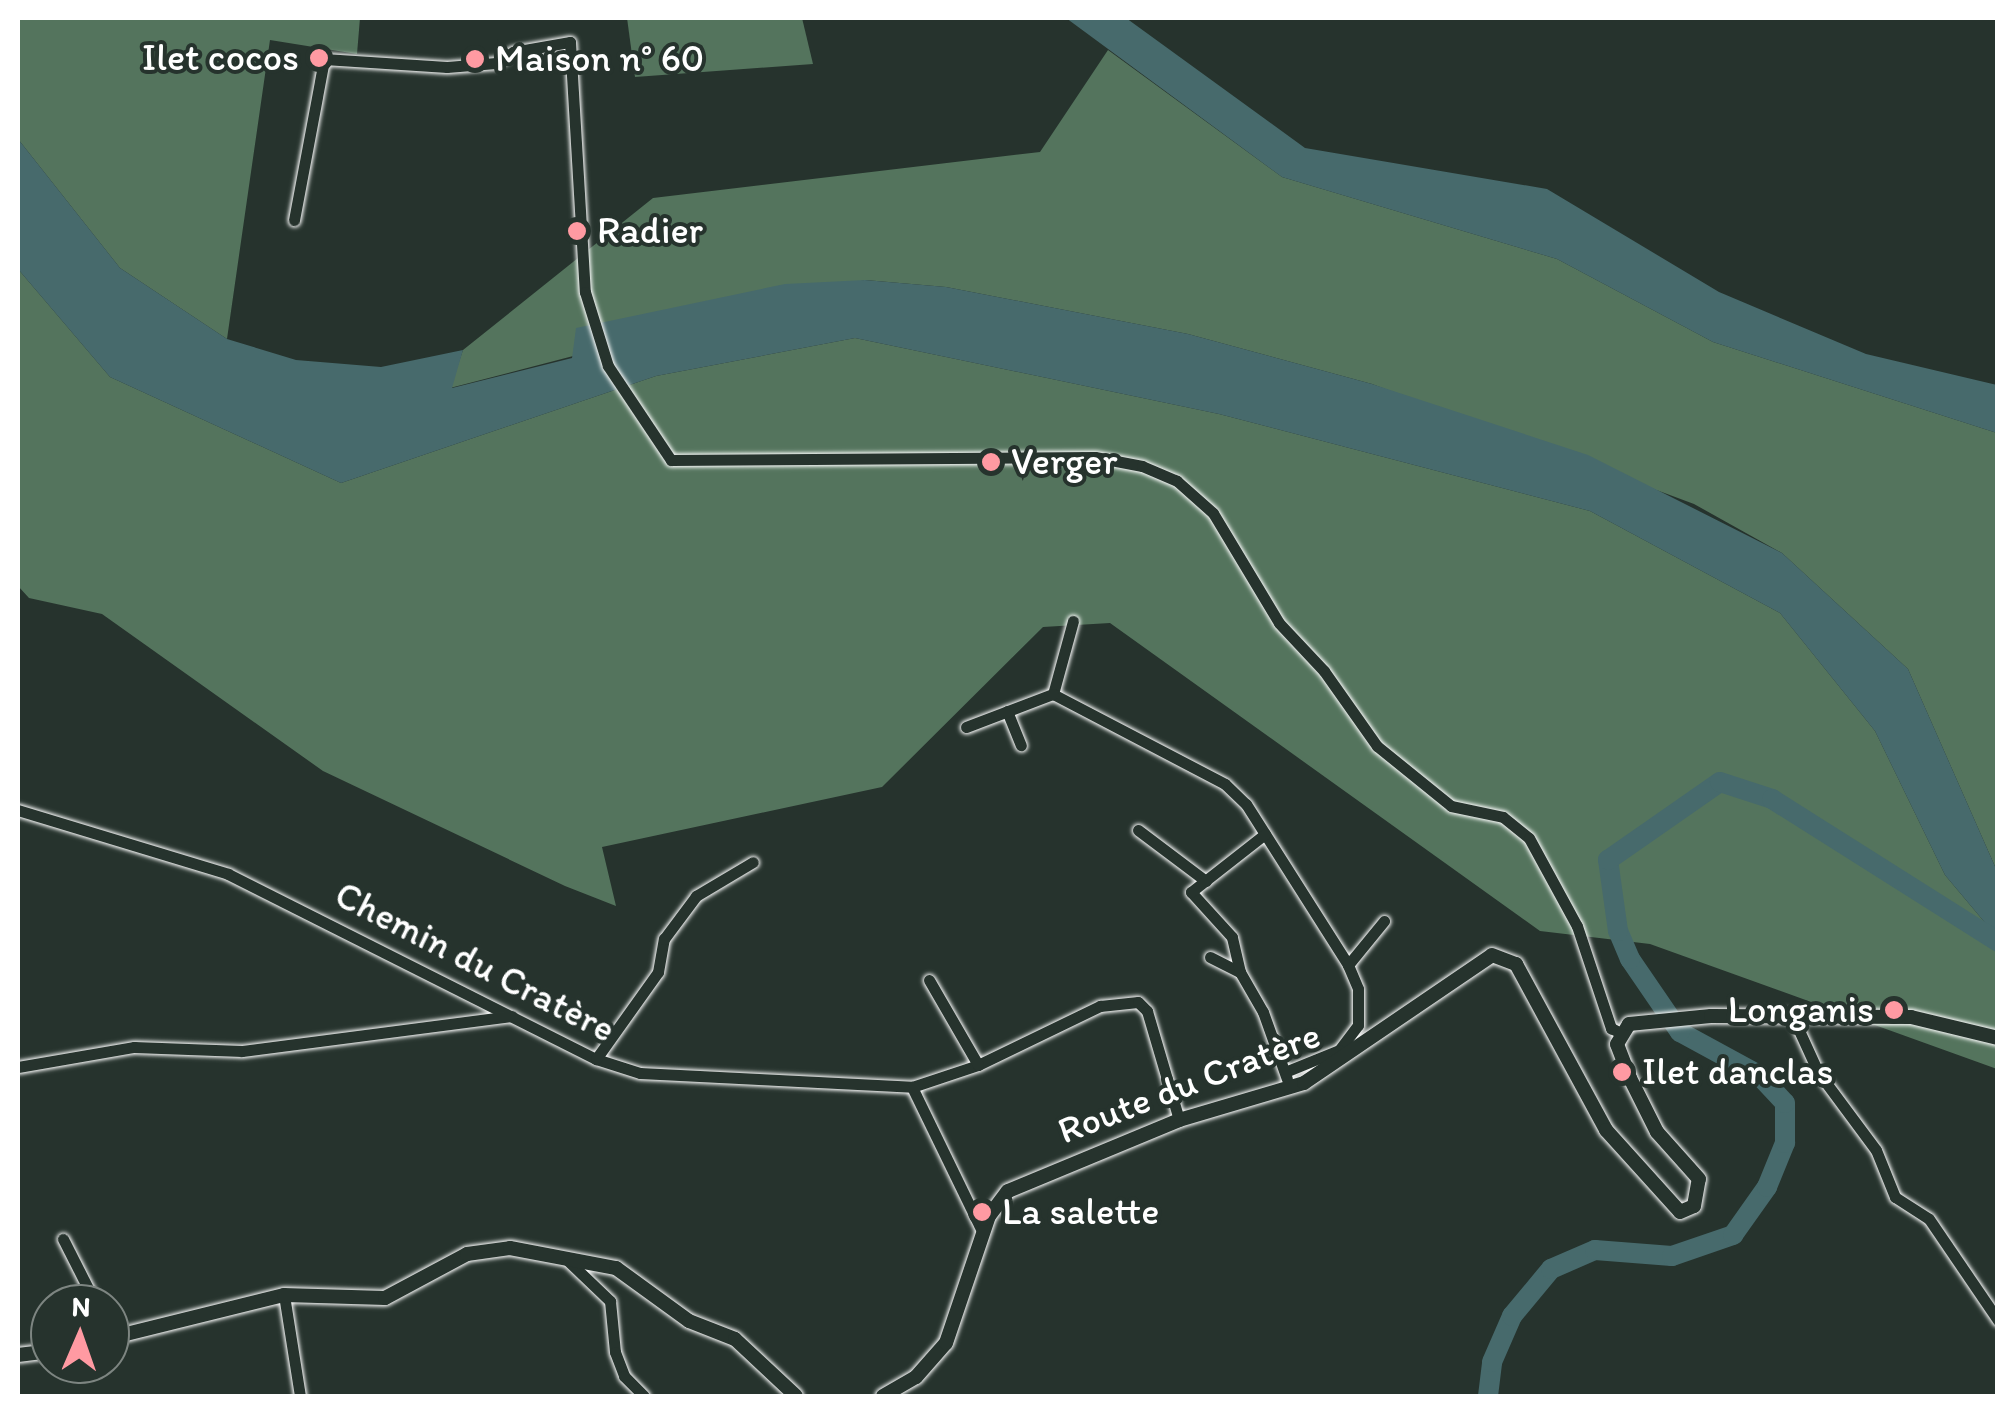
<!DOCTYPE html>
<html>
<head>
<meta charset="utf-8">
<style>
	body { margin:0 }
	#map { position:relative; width:2015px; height:1414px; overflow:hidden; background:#26332d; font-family:Itim,sans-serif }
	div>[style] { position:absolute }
	.green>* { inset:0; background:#54745d }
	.water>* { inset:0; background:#476a6c }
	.river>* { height:20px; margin:-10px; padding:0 10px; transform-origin:10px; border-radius:10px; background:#476a6c }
	.roads { filter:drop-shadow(0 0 2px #fff) drop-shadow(0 0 2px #fff) }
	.minor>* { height:11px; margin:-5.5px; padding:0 5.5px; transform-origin:5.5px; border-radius:5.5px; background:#26332d }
	.tertiary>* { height:14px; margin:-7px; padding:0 7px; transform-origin:7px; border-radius:7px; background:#26332d }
	.dots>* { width:28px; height:28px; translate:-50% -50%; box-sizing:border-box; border:5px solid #26332d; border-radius:50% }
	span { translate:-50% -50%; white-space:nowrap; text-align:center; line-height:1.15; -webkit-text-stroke:8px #26332d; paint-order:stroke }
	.poi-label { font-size:38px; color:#fff }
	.right { translate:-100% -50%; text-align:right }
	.left { translate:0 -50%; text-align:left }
	.street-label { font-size:38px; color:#fff }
	.frame { position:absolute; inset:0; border:20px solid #fff; pointer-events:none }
	.north { position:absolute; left:30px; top:1284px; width:100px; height:100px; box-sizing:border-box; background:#26332d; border:2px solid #7d8581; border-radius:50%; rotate:2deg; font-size:28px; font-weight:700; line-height:40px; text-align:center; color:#fff }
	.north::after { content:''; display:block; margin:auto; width:35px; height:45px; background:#ff9aa2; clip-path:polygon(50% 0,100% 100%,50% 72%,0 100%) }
</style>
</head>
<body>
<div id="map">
	<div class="green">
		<i style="clip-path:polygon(18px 18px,360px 18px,357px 54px,270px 40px,227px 339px,120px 268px,18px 139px)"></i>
		<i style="clip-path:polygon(627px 18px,802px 18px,813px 64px,635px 77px)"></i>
		<i style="clip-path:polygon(1108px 50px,1282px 177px,1557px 259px,1713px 342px,1997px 433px,1997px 871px,1908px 669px,1782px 553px,1694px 504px,1372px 384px,1188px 334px,946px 287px,865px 280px,450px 388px,463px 350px,653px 198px,1040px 152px)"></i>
		<i style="clip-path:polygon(18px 269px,110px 377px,341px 483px,656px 376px,855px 338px,1219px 414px,1590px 511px,1780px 613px,1875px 731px,1945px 875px,1997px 937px,1997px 1069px,1650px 944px,1540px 931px,1110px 623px,1043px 627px,882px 787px,602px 847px,616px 906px,565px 886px,323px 771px,102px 614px,29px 598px,18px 586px)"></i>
	</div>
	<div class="water">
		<i style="clip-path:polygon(1066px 18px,1126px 18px,1305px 148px,1547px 189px,1719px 292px,1866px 354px,1997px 385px,1997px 433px,1713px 342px,1557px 259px,1282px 177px)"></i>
		<i style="clip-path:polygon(18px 139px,120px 268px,227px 339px,296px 360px,381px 367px,463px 350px,452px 388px,572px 358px,576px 328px,785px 284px,865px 280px,946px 287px,1188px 334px,1372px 384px,1588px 455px,1782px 553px,1908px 669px,1997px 871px,1997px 937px,1945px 875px,1875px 731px,1780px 613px,1590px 511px,1219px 414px,855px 338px,656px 376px,341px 483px,110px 377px,18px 269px)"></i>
	</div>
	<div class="river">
		<i style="left:1488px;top:1396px;width:34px;rotate:-83deg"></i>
		<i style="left:1492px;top:1362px;width:50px;rotate:-66.5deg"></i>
		<i style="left:1512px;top:1316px;width:61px;rotate:-50.3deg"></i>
		<i style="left:1551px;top:1269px;width:48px;rotate:-23.4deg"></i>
		<i style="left:1595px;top:1250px;width:77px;rotate:4.5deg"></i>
		<i style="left:1672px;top:1256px;width:65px;rotate:-19deg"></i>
		<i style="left:1733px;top:1235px;width:59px;rotate:-54.7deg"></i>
		<i style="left:1767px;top:1187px;width:48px;rotate:-67.8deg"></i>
		<i style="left:1785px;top:1143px;width:40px;rotate:-90deg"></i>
		<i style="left:1785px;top:1103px;width:38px;rotate:-133deg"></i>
		<i style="left:1759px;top:1075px;width:90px;rotate:-151.4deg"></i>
		<i style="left:1680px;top:1032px;width:88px;rotate:-124.4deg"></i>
		<i style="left:1630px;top:959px;width:30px;rotate:-113deg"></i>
		<i style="left:1618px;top:931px;width:72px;rotate:-98deg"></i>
		<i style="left:1608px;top:860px;width:136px;rotate:-34.9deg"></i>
		<i style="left:1720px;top:782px;width:55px;rotate:18.1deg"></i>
		<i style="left:1772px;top:799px;width:267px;rotate:32.3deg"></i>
	</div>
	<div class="roads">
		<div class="minor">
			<i style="left:294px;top:220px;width:164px;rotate:-79.4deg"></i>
			<i style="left:324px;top:59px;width:123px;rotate:3.7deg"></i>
			<i style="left:447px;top:67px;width:49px;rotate:-4.7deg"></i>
			<i style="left:496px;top:63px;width:20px;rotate:-33deg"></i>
			<i style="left:513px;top:52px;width:58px;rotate:-10deg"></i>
			<i style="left:570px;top:42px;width:250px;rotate:86.6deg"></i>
			<i style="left:585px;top:292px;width:77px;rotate:72.7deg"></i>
			<i style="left:608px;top:366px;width:113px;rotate:56.2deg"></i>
			<i style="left:671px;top:460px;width:424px;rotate:-0.4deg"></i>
			<i style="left:1095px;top:457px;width:48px;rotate:10.8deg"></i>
			<i style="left:1142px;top:466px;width:38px;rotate:23deg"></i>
			<i style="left:1177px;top:481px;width:48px;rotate:41.6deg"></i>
			<i style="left:1213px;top:513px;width:128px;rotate:59deg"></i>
			<i style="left:1279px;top:623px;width:66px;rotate:46.8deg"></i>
			<i style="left:1324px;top:671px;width:92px;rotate:54.8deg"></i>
			<i style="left:1377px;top:746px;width:95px;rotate:39deg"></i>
			<i style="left:1451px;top:806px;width:53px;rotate:11.9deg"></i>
			<i style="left:1503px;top:817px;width:33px;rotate:39deg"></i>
			<i style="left:1529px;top:838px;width:100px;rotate:61.4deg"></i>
			<i style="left:1577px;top:926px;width:108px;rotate:71.6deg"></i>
			<i style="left:1611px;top:1028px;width:9px;rotate:27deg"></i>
			<i style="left:1073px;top:621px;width:76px;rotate:105.3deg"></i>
			<i style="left:1053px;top:694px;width:194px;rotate:27.6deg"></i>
			<i style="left:1225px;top:784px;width:29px;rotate:44deg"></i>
			<i style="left:1246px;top:804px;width:191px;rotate:57.6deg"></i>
			<i style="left:1348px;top:965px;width:26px;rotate:67deg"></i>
			<i style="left:1358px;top:989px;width:36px;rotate:90deg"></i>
			<i style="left:1358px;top:1025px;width:31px;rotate:127deg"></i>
			<i style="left:1339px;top:1050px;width:58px;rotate:157.8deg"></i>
			<i style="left:1007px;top:711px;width:37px;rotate:68deg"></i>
			<i style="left:966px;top:727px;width:93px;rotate:-20.8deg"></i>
			<i style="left:18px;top:810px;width:220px;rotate:16.9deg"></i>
			<i style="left:228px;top:874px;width:412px;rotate:26.7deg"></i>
			<i style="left:596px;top:1059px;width:46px;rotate:17.7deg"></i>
			<i style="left:640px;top:1073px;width:272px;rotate:2.9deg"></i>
			<i style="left:912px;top:1087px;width:70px;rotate:-18.4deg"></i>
			<i style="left:978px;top:1065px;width:136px;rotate:-25.8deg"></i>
			<i style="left:1100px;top:1006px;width:38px;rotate:-6deg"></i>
			<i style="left:1138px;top:1002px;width:13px;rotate:45deg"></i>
			<i style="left:1147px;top:1011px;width:114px;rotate:73.6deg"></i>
			<i style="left:1138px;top:830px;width:85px;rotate:36.9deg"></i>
			<i style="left:1210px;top:957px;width:34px;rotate:27deg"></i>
			<i style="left:1240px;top:972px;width:46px;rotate:60.1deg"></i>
			<i style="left:1263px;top:1012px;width:71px;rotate:70.3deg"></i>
			<i style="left:1348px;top:965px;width:57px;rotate:-50.7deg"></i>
			<i style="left:1240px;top:972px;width:36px;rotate:-103deg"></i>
			<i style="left:1232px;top:937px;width:61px;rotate:-132.3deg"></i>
			<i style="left:1191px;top:892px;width:94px;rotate:-38.1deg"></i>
			<i style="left:929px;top:980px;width:98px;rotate:60deg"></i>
			<i style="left:1792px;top:1015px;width:63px;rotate:65.5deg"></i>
			<i style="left:1818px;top:1072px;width:97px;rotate:53.4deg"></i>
			<i style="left:1876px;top:1150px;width:51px;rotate:68deg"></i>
			<i style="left:1895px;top:1197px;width:40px;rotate:32.9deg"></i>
			<i style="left:1929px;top:1219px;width:122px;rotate:55.7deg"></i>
			<i style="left:596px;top:1059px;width:107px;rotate:-54.5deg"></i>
			<i style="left:658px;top:972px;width:34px;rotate:-80deg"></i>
			<i style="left:664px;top:939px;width:54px;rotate:-53.3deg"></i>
			<i style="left:696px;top:896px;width:66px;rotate:-30.8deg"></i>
			<i style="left:18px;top:1067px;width:118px;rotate:-9.8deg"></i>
			<i style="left:134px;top:1047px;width:108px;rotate:2.1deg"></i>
			<i style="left:242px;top:1051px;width:272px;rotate:-7.4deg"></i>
			<i style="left:912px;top:1087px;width:162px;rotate:64.1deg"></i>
			<i style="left:63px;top:1239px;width:73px;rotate:63.1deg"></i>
			<i style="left:564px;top:1257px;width:64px;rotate:43.7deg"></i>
			<i style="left:610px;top:1301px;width:51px;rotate:84.4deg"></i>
			<i style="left:615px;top:1352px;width:26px;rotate:69deg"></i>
			<i style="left:624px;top:1376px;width:28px;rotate:45deg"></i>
			<i style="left:284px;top:1295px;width:102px;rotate:81deg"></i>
		</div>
		<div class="tertiary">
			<i style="left:110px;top:1338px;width:179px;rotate:-13.9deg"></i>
			<i style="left:284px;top:1295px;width:101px;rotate:1.7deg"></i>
			<i style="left:385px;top:1298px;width:93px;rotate:-28.2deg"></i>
			<i style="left:467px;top:1254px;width:43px;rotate:-7.9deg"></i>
			<i style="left:510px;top:1248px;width:108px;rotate:10.7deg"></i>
			<i style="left:616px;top:1268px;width:90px;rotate:36deg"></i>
			<i style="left:689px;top:1321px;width:49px;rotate:21.4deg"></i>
			<i style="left:735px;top:1339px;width:83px;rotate:43.1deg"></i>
			<i style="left:18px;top:1355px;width:32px;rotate:-7deg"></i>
			<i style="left:883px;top:1396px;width:38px;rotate:-30deg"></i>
			<i style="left:916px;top:1377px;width:45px;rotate:-48.6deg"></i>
			<i style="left:946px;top:1343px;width:134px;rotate:-71.3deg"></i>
			<i style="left:989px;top:1216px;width:31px;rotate:-53deg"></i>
			<i style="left:1008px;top:1191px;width:185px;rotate:-22.5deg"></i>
			<i style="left:1179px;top:1120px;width:130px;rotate:-16.5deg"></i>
			<i style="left:1304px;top:1083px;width:227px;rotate:-34.2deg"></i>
			<i style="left:1492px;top:955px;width:26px;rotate:21deg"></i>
			<i style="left:1516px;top:964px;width:189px;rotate:61.5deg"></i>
			<i style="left:1606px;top:1130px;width:110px;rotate:47.9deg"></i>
			<i style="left:1680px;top:1212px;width:15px;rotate:-23deg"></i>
			<i style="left:1694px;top:1206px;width:27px;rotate:-80deg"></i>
			<i style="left:1699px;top:1179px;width:63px;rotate:-131.8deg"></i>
			<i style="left:1657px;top:1132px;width:60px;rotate:-116.6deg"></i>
			<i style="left:1630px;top:1078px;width:36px;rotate:-111deg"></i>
			<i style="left:1617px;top:1044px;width:23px;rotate:-59deg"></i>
			<i style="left:1629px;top:1024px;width:82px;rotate:-5.6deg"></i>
			<i style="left:1711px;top:1016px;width:200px;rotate:0.3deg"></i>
			<i style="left:1911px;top:1017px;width:89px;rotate:13.6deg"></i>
		</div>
	</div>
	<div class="dots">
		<i style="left:319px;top:58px;background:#ff9aa2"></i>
		<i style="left:475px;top:59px;background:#ff9aa2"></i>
		<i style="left:577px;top:231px;background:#ff9aa2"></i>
		<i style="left:991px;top:462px;background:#ff9aa2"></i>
		<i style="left:1894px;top:1010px;background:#ff9aa2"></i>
		<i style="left:1622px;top:1072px;background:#ff9aa2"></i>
		<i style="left:982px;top:1212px;background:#ff9aa2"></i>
	</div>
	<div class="poi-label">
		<span class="right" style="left:299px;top:58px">Ilet cocos</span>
		<span class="left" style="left:495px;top:59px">Maison n° 60</span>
		<span class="left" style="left:597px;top:231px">Radier</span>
		<span class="left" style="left:1011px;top:462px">Verger</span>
		<span class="right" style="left:1874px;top:1010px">Longanis</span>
		<span class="left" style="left:1642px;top:1072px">Ilet danclas</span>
		<span class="left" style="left:1002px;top:1212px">La salette</span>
	</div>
	<div class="street-label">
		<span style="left:475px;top:962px;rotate:27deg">Chemin du Cratère</span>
		<span style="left:1189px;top:1083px;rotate:-21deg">Route du Cratère</span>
	</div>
	<div class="frame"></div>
	<div class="north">N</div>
</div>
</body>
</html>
